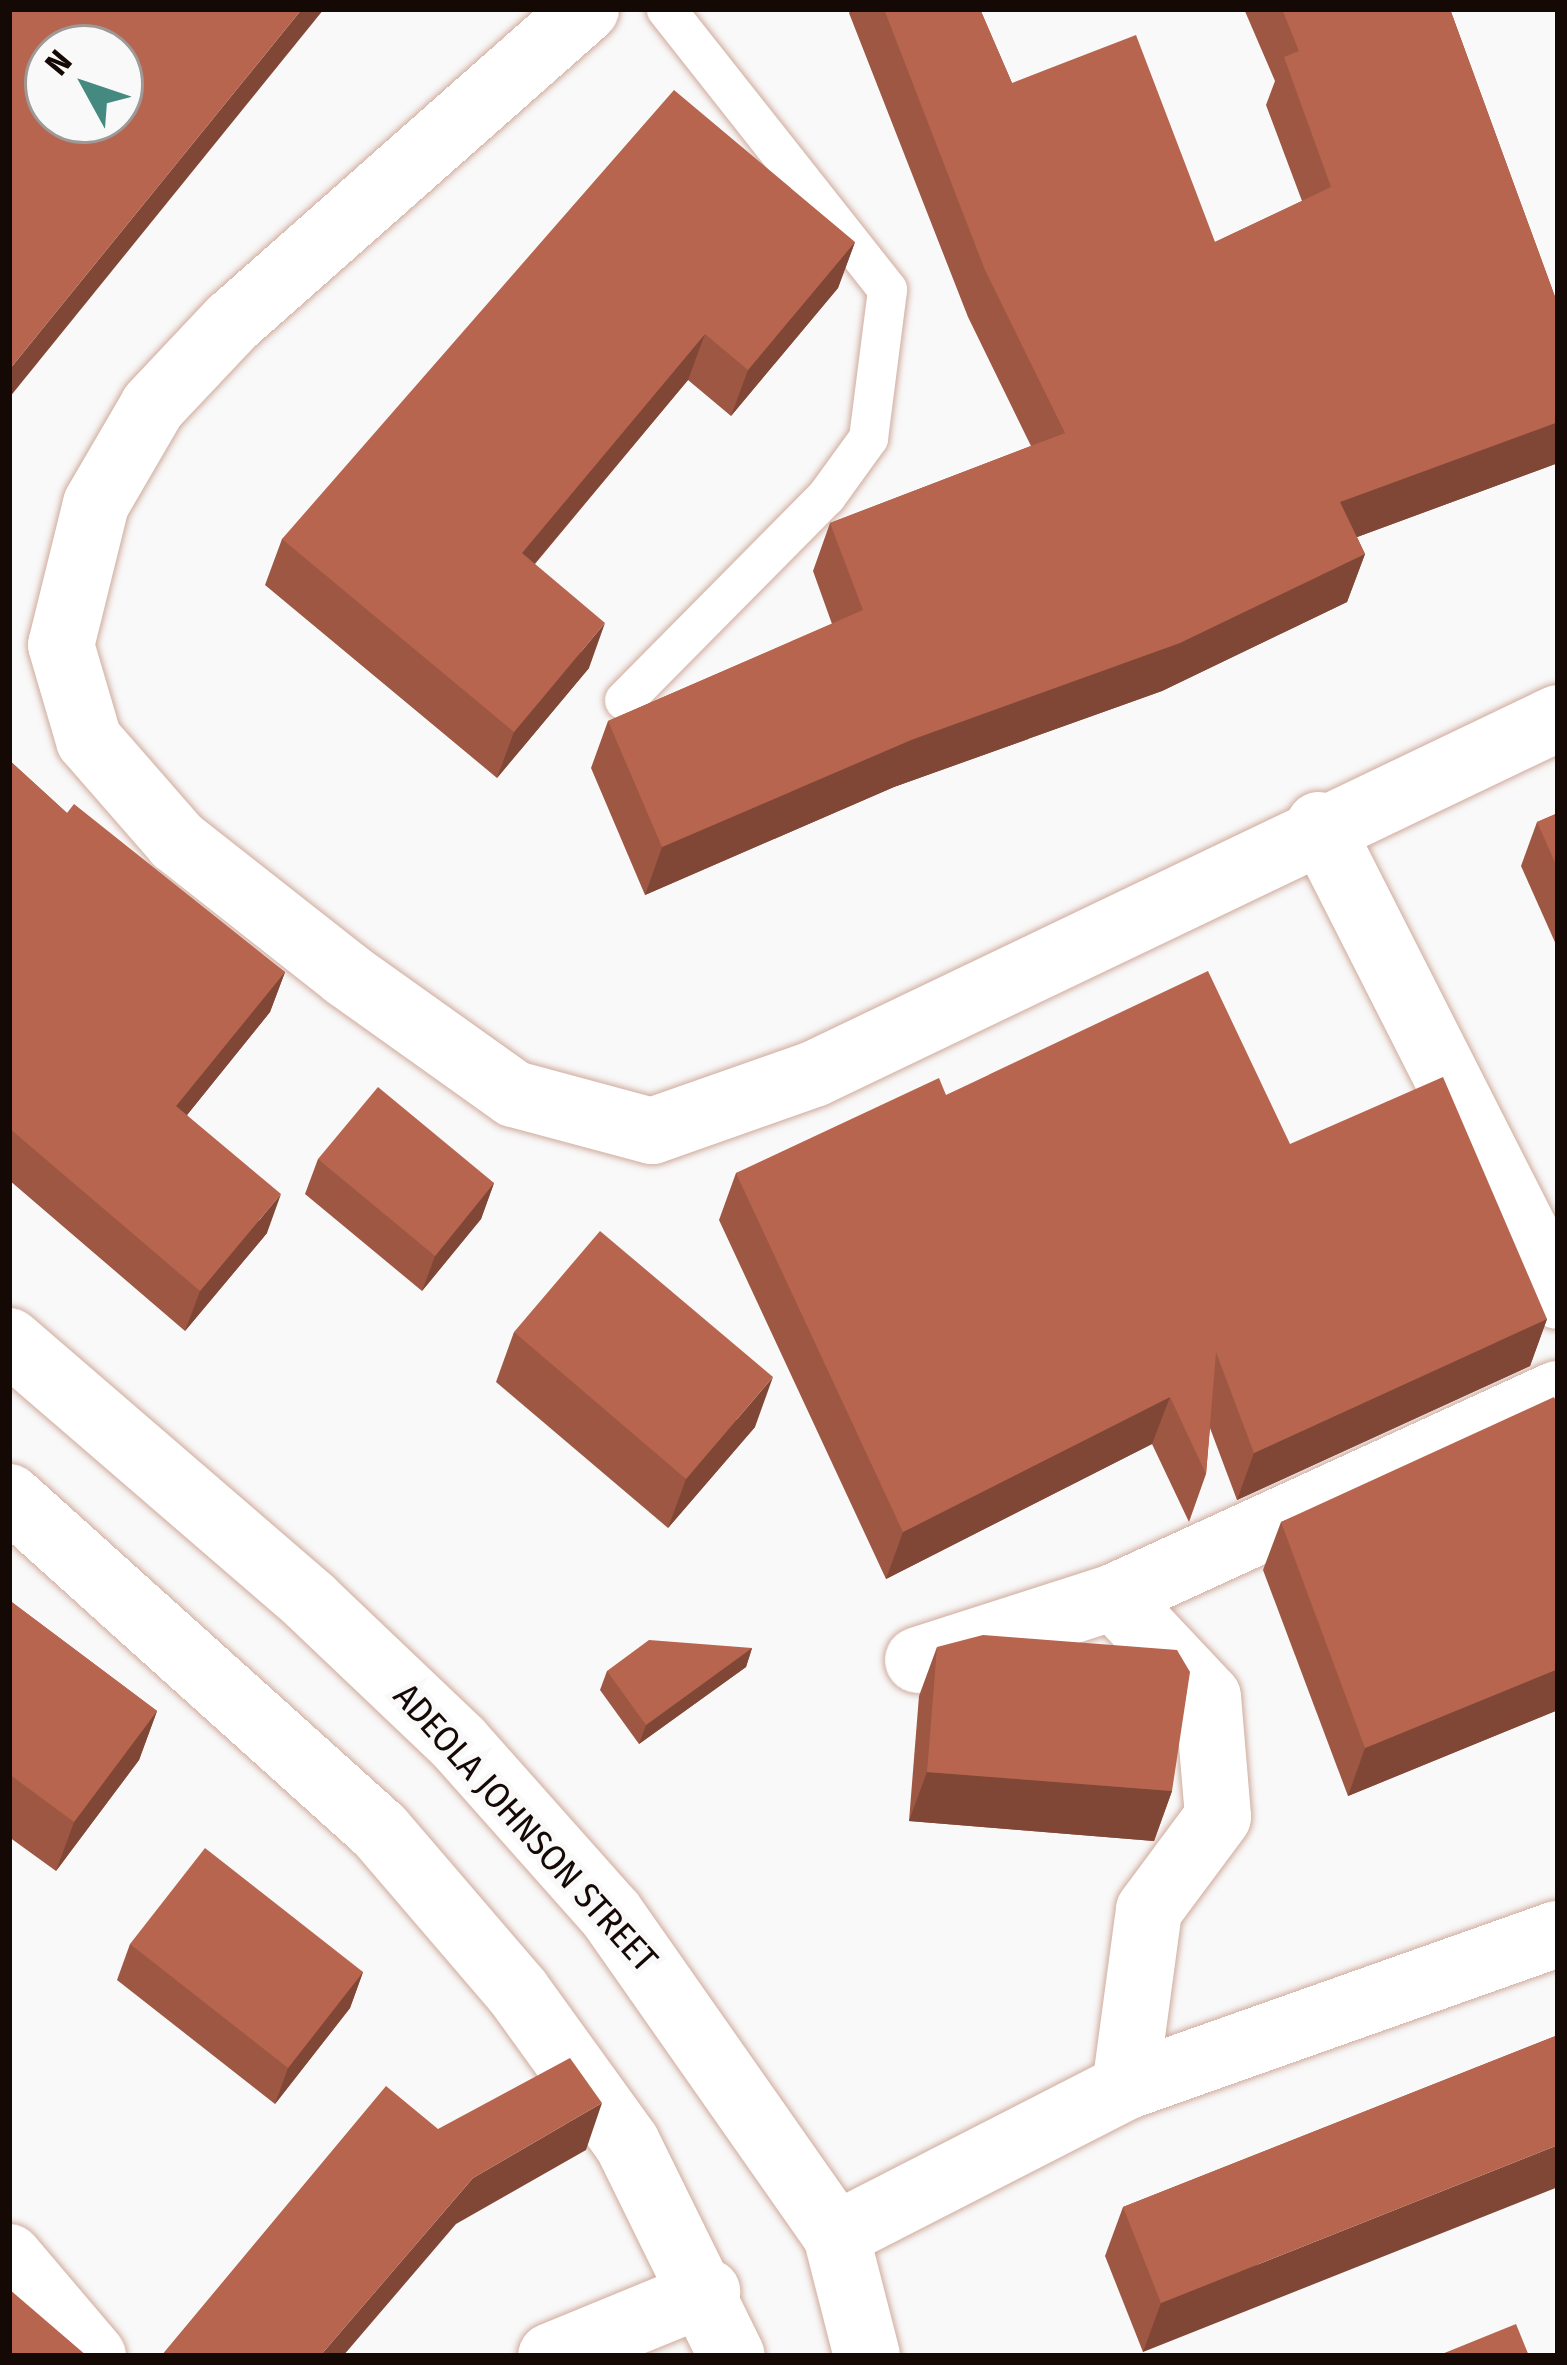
<!DOCTYPE html>
<html>
<head>
<meta charset="utf-8">
<style>
	body { margin:0 }
	#map { position:relative; width:1567px; height:2365px; overflow:hidden; background:#f9f9f9; font-family:"Fira Sans Condensed",sans-serif }
	div>[style] { position:absolute }
	.roads { filter:drop-shadow(0 0 3px #cfab9d) drop-shadow(0 0 3px #cfab9d) }
	.lane>* { height:39px; margin:-19.5px; padding:0 19.5px; transform-origin:19.5px; border-radius:19.5px; background:#fff }
	.street>* { height:66px; margin:-33px; padding:0 33px; transform-origin:33px; border-radius:33px; background:#fff }
	.wall>* { inset:0; background:#9d5743 }
	.shaded-wall>* { inset:0; background:#804737 }
	.building>* { inset:0; background:#b7654e }
	span { translate:-50% -50%; white-space:nowrap; text-align:center; line-height:1.15; -webkit-text-stroke:10px #f9f9f9; paint-order:stroke }
	.street-label { font-size:36px; color:#150905 }
	.frame { position:absolute; inset:0; border:12px solid #150905; pointer-events:none }
	.north { position:absolute; left:24px; top:24px; width:120px; height:120px; box-sizing:border-box; background:#f9f9f9; border:3px solid #9e9997; border-radius:50%; rotate:310deg; font-size:33px; font-weight:700; line-height:48px; text-align:center; color:#150905 }
	.north::after { content:''; display:block; margin:auto; width:42px; height:54px; background:#458a80; clip-path:polygon(50% 0,100% 100%,50% 72%,0 100%) }
</style>
</head>
<body>
<div id="map">
	<div class="roads">
		<div class="lane">
			<i style="left:624px;top:700px;width:287px;rotate:-45.3deg"></i>
			<i style="left:826px;top:496px;width:72px;rotate:-54.1deg"></i>
			<i style="left:868px;top:438px;width:150px;rotate:-82.7deg"></i>
			<i style="left:887px;top:289px;width:357px;rotate:-128.3deg"></i>
		</div>
		<div class="street">
			<i style="left:586px;top:9px;width:471px;rotate:138.5deg"></i>
			<i style="left:233px;top:321px;width:117px;rotate:133.3deg"></i>
			<i style="left:153px;top:406px;width:113px;rotate:120.2deg"></i>
			<i style="left:96px;top:504px;width:145px;rotate:103.9deg"></i>
			<i style="left:61px;top:645px;width:99px;rotate:73.6deg"></i>
			<i style="left:89px;top:740px;width:134px;rotate:48.9deg"></i>
			<i style="left:177px;top:841px;width:216px;rotate:38.2deg"></i>
			<i style="left:347px;top:975px;width:205px;rotate:35.5deg"></i>
			<i style="left:514px;top:1094px;width:143px;rotate:15deg"></i>
			<i style="left:652px;top:1131px;width:172px;rotate:-19.4deg"></i>
			<i style="left:814px;top:1074px;width:825px;rotate:-25.57deg"></i>
			<i style="left:1319px;top:825px;width:528px;rotate:63.1deg"></i>
			<i style="left:9px;top:1341px;width:399px;rotate:40.8deg"></i>
			<i style="left:311px;top:1602px;width:204px;rotate:43.6deg"></i>
			<i style="left:459px;top:1743px;width:229px;rotate:48.4deg"></i>
			<i style="left:611px;top:1914px;width:392px;rotate:55deg"></i>
			<i style="left:836px;top:2235px;width:125px;rotate:75.6deg"></i>
			<i style="left:9px;top:1497px;width:499px;rotate:42deg"></i>
			<i style="left:380px;top:1831px;width:212px;rotate:49.4deg"></i>
			<i style="left:518px;top:1992px;width:186px;rotate:54.2deg"></i>
			<i style="left:627px;top:2143px;width:237px;rotate:63.8deg"></i>
			<i style="left:1114px;top:1597px;width:137px;rotate:46.8deg"></i>
			<i style="left:1208px;top:1697px;width:120px;rotate:85.2deg"></i>
			<i style="left:1218px;top:1817px;width:116px;rotate:126.6deg"></i>
			<i style="left:1149px;top:1910px;width:179px;rotate:97.7deg"></i>
			<i style="left:918px;top:1660px;width:206px;rotate:-17.8deg"></i>
			<i style="left:1114px;top:1597px;width:488px;rotate:-24.6deg"></i>
			<i style="left:836px;top:2235px;width:325px;rotate:-27.1deg"></i>
			<i style="left:1125px;top:2087px;width:459px;rotate:-19.5deg"></i>
			<i style="left:9px;top:2257px;width:130px;rotate:49.7deg"></i>
			<i style="left:551px;top:2356px;width:169px;rotate:-22.3deg"></i>
		</div>
	</div>
	<div class="wall">
		<i style="clip-path:polygon(851px 9px,980px 9px,1012px 83px,1215px 242px,1302px 201px,1266px 105px,1275px 81px,1244px 9px,1450px 9px,1558px 305px,1558px 463px,1357px 537px,1365px 554px,1347px 602px,1162px 691px,894px 787px,645px 895px,591px 768px,608px 721px,832px 624px,813px 571px,830px 523px,1031px 446px,968px 317px,849px 13px)"></i>
		<i style="clip-path:polygon(855px 242px,838px 288px,731px 416px,688px 380px,535px 564px,589px 668px,497px 778px,265px 585px,282px 539px)"></i>
		<i style="clip-path:polygon(9px 760px,67px 813px,285px 972px,270px 1012px,187px 1115px,267px 1233px,185px 1331px,9px 1180px)"></i>
		<i style="clip-path:polygon(1558px 813px,1558px 949px,1521px 866px,1537px 822px)"></i>
		<i style="clip-path:polygon(946px 1095px,1290px 1144px,1547px 1319px,1530px 1366px,1237px 1500px,1210px 1428px,1206px 1474px,1189px 1522px,1152px 1444px,886px 1579px,719px 1220px,736px 1173px)"></i>
		<i style="clip-path:polygon(318px 1159px,494px 1183px,481px 1219px,422px 1291px,305px 1194px)"></i>
		<i style="clip-path:polygon(514px 1332px,755px 1427px,668px 1528px,496px 1382px)"></i>
		<i style="clip-path:polygon(1558px 1406px,1558px 1710px,1348px 1796px,1263px 1570px,1281px 1522px)"></i>
		<i style="clip-path:polygon(9px 1600px,157px 1711px,139px 1760px,56px 1871px,9px 1837px)"></i>
		<i style="clip-path:polygon(937px 1647px,1172px 1791px,1154px 1841px,909px 1821px,919px 1696px)"></i>
		<i style="clip-path:polygon(752px 1648px,746px 1667px,639px 1744px,600px 1690px,607px 1671px)"></i>
		<i style="clip-path:polygon(130px 1944px,363px 1972px,350px 2008px,275px 2104px,117px 1980px)"></i>
		<i style="clip-path:polygon(1558px 2035px,1143px 2352px,1105px 2256px,1123px 2207px)"></i>
	</div>
	<div class="shaded-wall">
		<i style="clip-path:polygon(302px 9px,324px 9px,9px 398px,9px 370px)"></i>
		<i style="clip-path:polygon(855px 242px,838px 288px,731px 416px,748px 370px)"></i>
		<i style="clip-path:polygon(705px 334px,688px 380px,505px 599px,522px 553px)"></i>
		<i style="clip-path:polygon(1558px 422px,1558px 463px,1322px 550px,1340px 502px)"></i>
		<i style="clip-path:polygon(1365px 554px,1347px 602px,1162px 691px,894px 787px,645px 895px,662px 847px,911px 740px)"></i>
		<i style="clip-path:polygon(605px 623px,589px 668px,497px 778px,514px 732px)"></i>
		<i style="clip-path:polygon(285px 972px,270px 1012px,162px 1146px,176px 1106px)"></i>
		<i style="clip-path:polygon(494px 1183px,481px 1219px,422px 1291px,435px 1256px)"></i>
		<i style="clip-path:polygon(281px 1194px,267px 1233px,185px 1331px,200px 1291px)"></i>
		<i style="clip-path:polygon(1547px 1319px,1530px 1366px,1237px 1500px,1254px 1453px)"></i>
		<i style="clip-path:polygon(773px 1377px,755px 1427px,668px 1528px,686px 1479px)"></i>
		<i style="clip-path:polygon(1170px 1397px,1152px 1444px,886px 1579px,903px 1532px)"></i>
		<i style="clip-path:polygon(752px 1648px,746px 1667px,639px 1744px,646px 1725px)"></i>
		<i style="clip-path:polygon(1558px 1669px,1558px 1710px,1348px 1796px,1365px 1748px)"></i>
		<i style="clip-path:polygon(157px 1711px,139px 1760px,56px 1871px,74px 1822px)"></i>
		<i style="clip-path:polygon(927px 1772px,1172px 1791px,1154px 1841px,909px 1821px)"></i>
		<i style="clip-path:polygon(363px 1972px,350px 2008px,275px 2104px,288px 2068px)"></i>
		<i style="clip-path:polygon(602px 2103px,586px 2150px,456px 2224px,343px 2356px,320px 2356px,473px 2178px)"></i>
		<i style="clip-path:polygon(1558px 2145px,1558px 2187px,1143px 2352px,1161px 2303px)"></i>
	</div>
	<div class="building">
		<i style="clip-path:polygon(evenodd,9px 9px,302px 9px,9px 370px,9px 9px,48px 48px,120px 48px,120px 120px,48px 120px,48px 48px)"></i>
		<i style="clip-path:polygon(884px 9px,980px 9px,1012px 83px,1136px 35px,1215px 242px,1331px 187px,1284px 57px,1299px 51px,1282px 9px,1450px 9px,1558px 305px,1558px 422px,1340px 502px,1365px 554px,1180px 643px,911px 740px,662px 847px,608px 721px,863px 610px,830px 523px,1065px 433px,985px 270px)"></i>
		<i style="clip-path:polygon(674px 90px,855px 242px,748px 370px,705px 334px,522px 553px,605px 623px,514px 732px,282px 539px)"></i>
		<i style="clip-path:polygon(9px 760px,67px 813px,74px 804px,285px 972px,176px 1106px,281px 1194px,200px 1291px,9px 1128px)"></i>
		<i style="clip-path:polygon(1558px 813px,1558px 869px,1537px 822px)"></i>
		<i style="clip-path:polygon(1208px 971px,1290px 1144px,1443px 1077px,1547px 1319px,1254px 1453px,1216px 1352px,1206px 1474px,1170px 1397px,903px 1532px,736px 1173px,939px 1078px,946px 1095px)"></i>
		<i style="clip-path:polygon(378px 1087px,494px 1183px,435px 1256px,318px 1159px)"></i>
		<i style="clip-path:polygon(600px 1231px,773px 1377px,686px 1479px,514px 1332px)"></i>
		<i style="clip-path:polygon(1554px 1397px,1558px 1406px,1558px 1669px,1365px 1748px,1281px 1522px)"></i>
		<i style="clip-path:polygon(9px 1600px,157px 1711px,74px 1822px,9px 1774px)"></i>
		<i style="clip-path:polygon(983px 1635px,1177px 1650px,1190px 1672px,1172px 1791px,927px 1772px,937px 1647px)"></i>
		<i style="clip-path:polygon(649px 1640px,752px 1648px,646px 1725px,607px 1671px)"></i>
		<i style="clip-path:polygon(205px 1848px,363px 1972px,288px 2068px,130px 1944px)"></i>
		<i style="clip-path:polygon(1558px 2035px,1558px 2145px,1161px 2303px,1123px 2207px)"></i>
		<i style="clip-path:polygon(570px 2058px,602px 2103px,473px 2178px,320px 2356px,161px 2356px,386px 2086px,438px 2129px)"></i>
		<i style="clip-path:polygon(9px 2289px,87px 2356px,9px 2356px)"></i>
		<i style="clip-path:polygon(1516px 2324px,1529px 2356px,1437px 2356px)"></i>
	</div>
	<div class="street-label">
		<span style="left:525px;top:1828px;rotate:48deg">ADEOLA JOHNSON STREET</span>
	</div>
	<div class="frame"></div>
	<div class="north">N</div>
</div>
</body>
</html>
